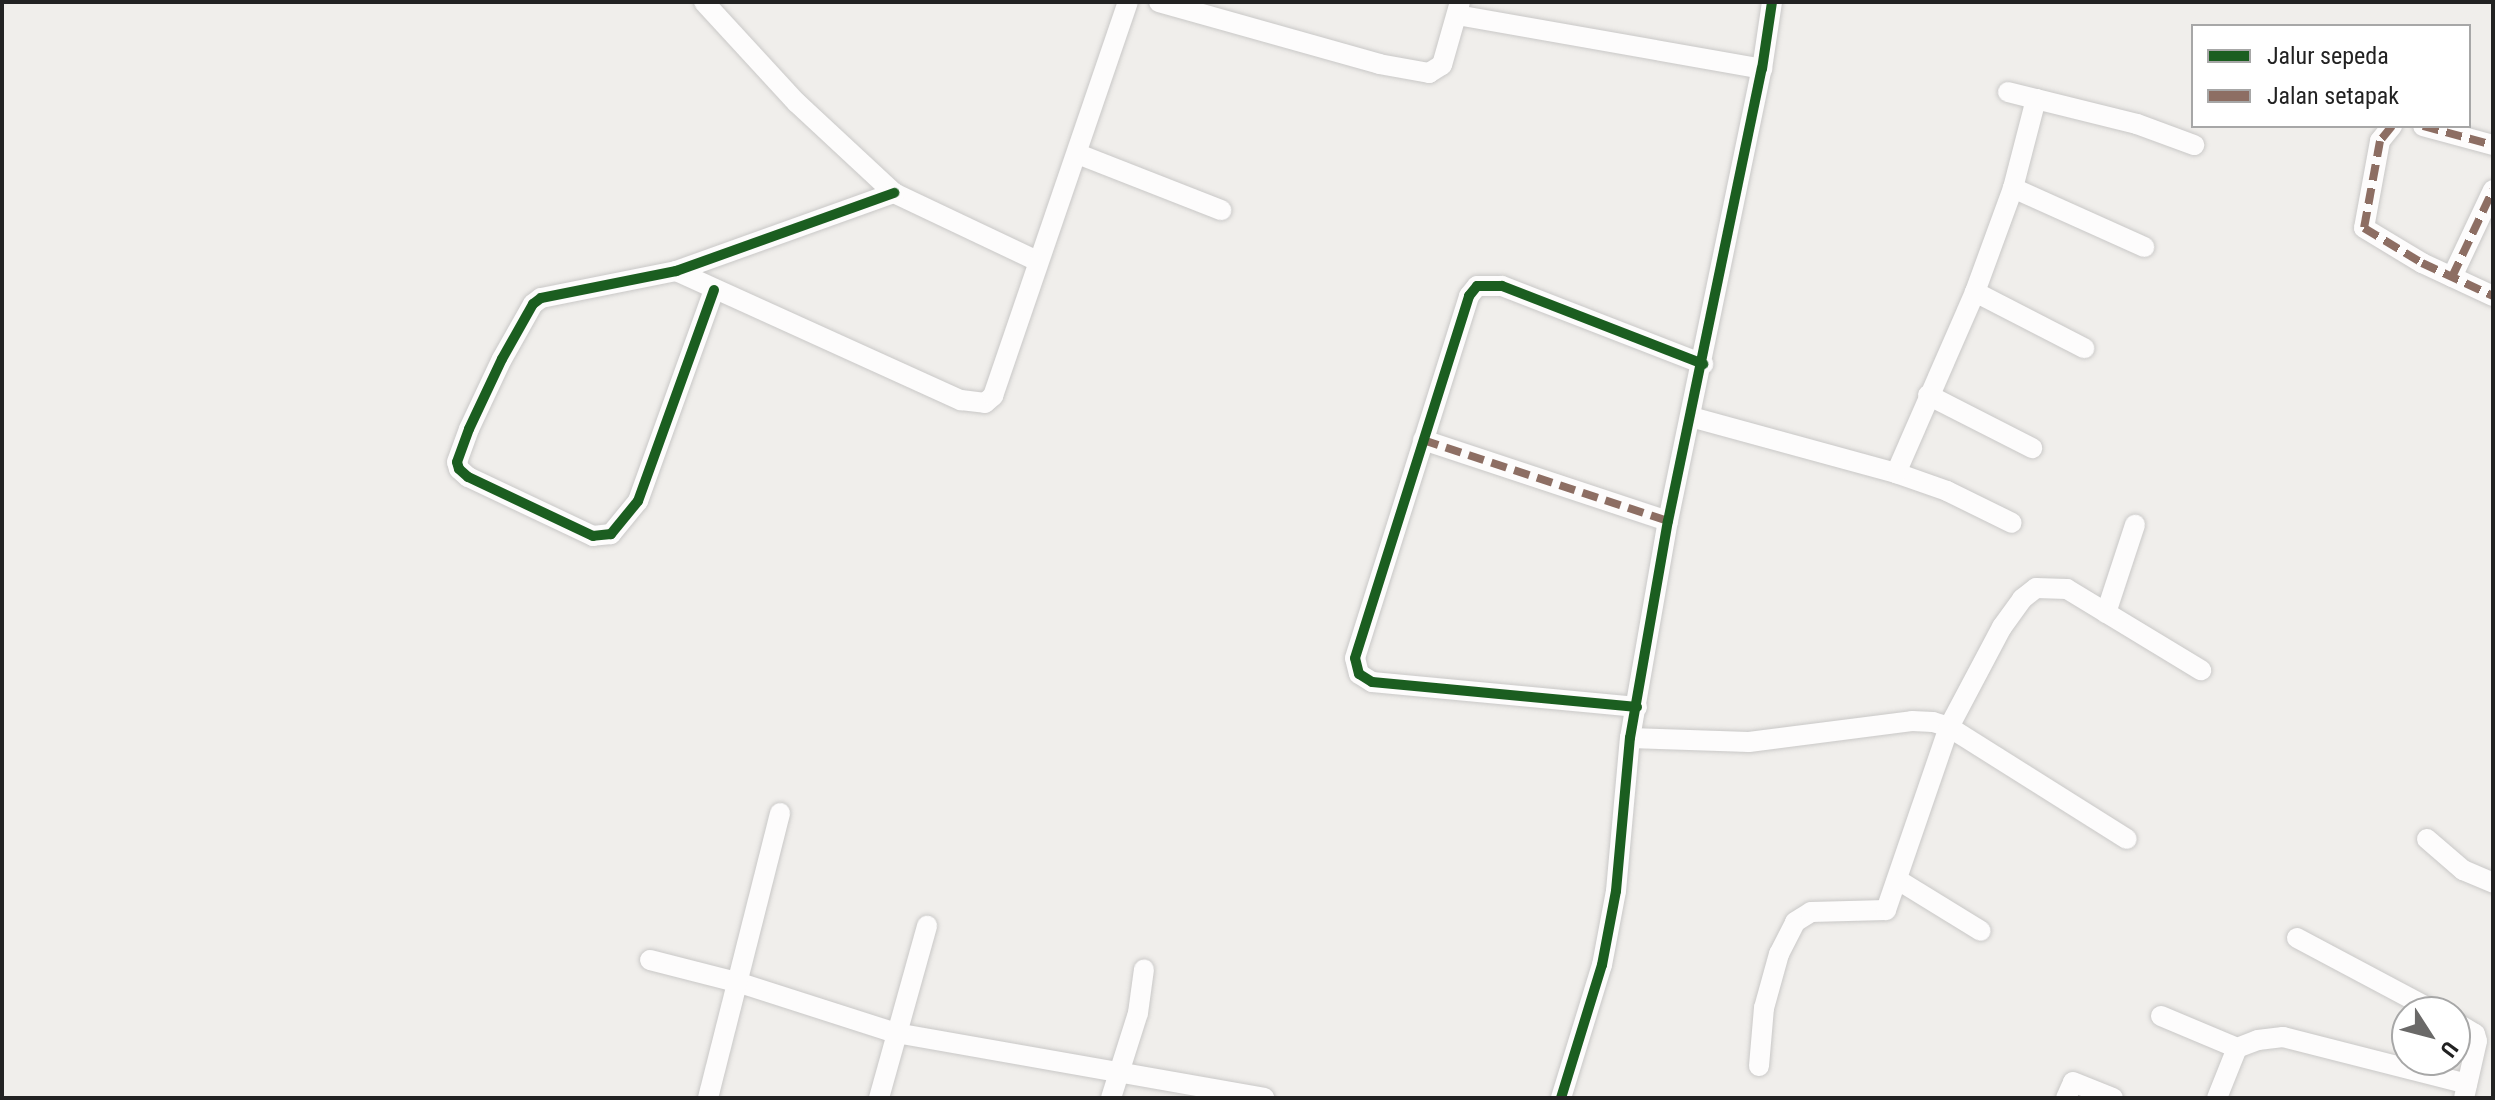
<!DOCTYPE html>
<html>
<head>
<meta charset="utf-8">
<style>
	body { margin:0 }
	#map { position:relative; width:2495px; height:1100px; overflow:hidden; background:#f0eeeb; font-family:"Roboto Condensed",sans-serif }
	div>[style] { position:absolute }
	.roads { filter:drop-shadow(0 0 2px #c9c8c7) drop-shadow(0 0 2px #c9c8c7) }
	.minor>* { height:20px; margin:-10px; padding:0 10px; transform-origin:10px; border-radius:10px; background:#fdfcfc }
	.quiet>* { height:8px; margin-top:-4px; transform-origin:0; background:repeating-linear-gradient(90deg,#8d6e63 0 16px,transparent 0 24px) }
	.cycleway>* { height:10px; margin:-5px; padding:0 5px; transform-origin:5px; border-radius:5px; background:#1b5e20 }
	span { translate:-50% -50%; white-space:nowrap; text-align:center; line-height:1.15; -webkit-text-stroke:6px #fff; paint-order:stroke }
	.frame { position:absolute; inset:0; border:4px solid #222; pointer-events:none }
	.legend { position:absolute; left:2191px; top:24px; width:280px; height:104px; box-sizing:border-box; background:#fff; border:2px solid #a7a7a7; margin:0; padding:10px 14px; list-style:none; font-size:24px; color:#222 }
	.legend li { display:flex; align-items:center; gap:16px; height:40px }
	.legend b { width:40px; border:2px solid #a7a7a7 }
	.north { position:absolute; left:2391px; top:996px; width:80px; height:80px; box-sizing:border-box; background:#fff; border:2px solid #a7a7a7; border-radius:50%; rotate:126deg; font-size:22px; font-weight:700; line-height:32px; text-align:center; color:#222 }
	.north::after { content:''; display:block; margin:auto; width:28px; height:36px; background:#6a6968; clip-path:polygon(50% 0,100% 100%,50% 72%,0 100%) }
</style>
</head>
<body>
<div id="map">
	<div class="roads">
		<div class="minor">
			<i style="left:704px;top:2px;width:137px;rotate:47.4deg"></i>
			<i style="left:797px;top:103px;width:132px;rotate:42.9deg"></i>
			<i style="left:894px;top:193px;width:158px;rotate:25.4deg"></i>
			<i style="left:1159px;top:2px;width:229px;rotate:15.7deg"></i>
			<i style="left:1379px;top:64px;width:51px;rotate:10.2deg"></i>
			<i style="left:1429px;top:73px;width:15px;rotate:-32deg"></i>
			<i style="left:1442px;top:65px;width:66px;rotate:-74.1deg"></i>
			<i style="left:1457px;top:15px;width:310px;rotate:10deg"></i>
			<i style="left:2008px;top:92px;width:29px;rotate:14deg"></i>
			<i style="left:2392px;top:126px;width:19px;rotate:129deg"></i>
			<i style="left:2380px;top:141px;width:88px;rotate:100.4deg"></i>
			<i style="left:2364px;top:228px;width:68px;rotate:31.1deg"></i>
			<i style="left:2422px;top:263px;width:78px;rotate:24.9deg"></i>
			<i style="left:2423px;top:126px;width:73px;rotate:15.2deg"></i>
			<i style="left:1078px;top:154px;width:154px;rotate:21.4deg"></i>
			<i style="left:2013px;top:188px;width:144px;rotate:24.2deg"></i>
			<i style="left:676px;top:271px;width:313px;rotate:24.4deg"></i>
			<i style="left:961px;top:400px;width:24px;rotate:7deg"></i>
			<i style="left:985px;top:403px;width:11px;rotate:-41deg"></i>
			<i style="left:993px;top:396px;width:416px;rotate:-71.1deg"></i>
			<i style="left:2452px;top:277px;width:96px;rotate:-64.8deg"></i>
			<i style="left:714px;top:290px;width:224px;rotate:109.8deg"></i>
			<i style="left:638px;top:501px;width:43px;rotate:129.3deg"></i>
			<i style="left:611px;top:534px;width:18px;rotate:174deg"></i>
			<i style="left:593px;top:536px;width:138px;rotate:-154.7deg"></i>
			<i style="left:468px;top:477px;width:12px;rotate:-138deg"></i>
			<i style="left:459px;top:469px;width:7px;rotate:-106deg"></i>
			<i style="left:457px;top:462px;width:35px;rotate:-70deg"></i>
			<i style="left:469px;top:429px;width:77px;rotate:-64.8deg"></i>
			<i style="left:502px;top:359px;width:63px;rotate:-60.6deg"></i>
			<i style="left:533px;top:304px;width:10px;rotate:-37deg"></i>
			<i style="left:541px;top:298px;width:138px;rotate:-11.3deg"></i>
			<i style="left:676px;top:271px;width:232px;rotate:-19.7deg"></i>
			<i style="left:1975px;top:292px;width:123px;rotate:27.2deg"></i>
			<i style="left:1928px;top:395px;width:117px;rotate:27deg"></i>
			<i style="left:1691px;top:417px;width:213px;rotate:15.3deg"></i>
			<i style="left:1896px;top:473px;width:54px;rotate:19.4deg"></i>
			<i style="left:1947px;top:491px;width:72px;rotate:26.2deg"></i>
			<i style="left:1423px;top:440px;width:258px;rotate:18.3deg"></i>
			<i style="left:1896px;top:473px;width:197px;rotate:-66.4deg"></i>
			<i style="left:1975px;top:292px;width:111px;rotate:-69.9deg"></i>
			<i style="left:2013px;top:188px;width:92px;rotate:-75.5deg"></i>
			<i style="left:2036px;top:99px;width:104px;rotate:13.9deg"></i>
			<i style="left:2137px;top:124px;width:61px;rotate:20.2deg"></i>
			<i style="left:2106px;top:613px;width:93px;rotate:-71.8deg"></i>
			<i style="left:1637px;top:707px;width:266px;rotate:-174.6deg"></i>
			<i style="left:1372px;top:682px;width:15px;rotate:-148deg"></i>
			<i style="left:1359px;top:674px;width:16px;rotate:-104deg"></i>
			<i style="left:1355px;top:658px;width:380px;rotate:-72.5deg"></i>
			<i style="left:1469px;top:296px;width:13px;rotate:-51deg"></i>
			<i style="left:1477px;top:286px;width:25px"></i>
			<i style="left:1502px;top:286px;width:216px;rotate:21.2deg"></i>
			<i style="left:1630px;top:738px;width:119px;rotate:1.9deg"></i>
			<i style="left:1749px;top:742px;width:164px;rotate:-7.3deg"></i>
			<i style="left:1912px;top:721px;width:21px;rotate:3deg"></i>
			<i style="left:1933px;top:722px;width:17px;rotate:17deg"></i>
			<i style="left:1949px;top:727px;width:210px;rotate:32.2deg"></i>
			<i style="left:2427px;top:839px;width:48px;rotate:40.7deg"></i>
			<i style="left:2463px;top:870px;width:33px;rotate:23deg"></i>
			<i style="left:1898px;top:880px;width:97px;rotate:31.6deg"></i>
			<i style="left:2297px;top:938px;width:157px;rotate:28deg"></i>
			<i style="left:650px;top:960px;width:93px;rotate:14.3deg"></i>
			<i style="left:740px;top:983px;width:164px;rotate:17.8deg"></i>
			<i style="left:896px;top:1033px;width:374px;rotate:10deg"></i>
			<i style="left:2161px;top:1016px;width:82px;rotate:22.8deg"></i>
			<i style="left:2237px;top:1048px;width:54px;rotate:111.8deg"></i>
			<i style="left:2455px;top:1022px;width:23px;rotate:31deg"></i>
			<i style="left:2475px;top:1034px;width:7px;rotate:74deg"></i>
			<i style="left:2477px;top:1041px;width:58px;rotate:102.8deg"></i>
			<i style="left:2237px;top:1048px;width:22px;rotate:-21deg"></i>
			<i style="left:2258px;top:1040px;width:25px;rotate:-7deg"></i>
			<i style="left:2283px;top:1037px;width:190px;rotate:14.3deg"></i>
			<i style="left:1759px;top:1066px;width:58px;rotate:-85.1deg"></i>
			<i style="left:1764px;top:1008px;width:56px;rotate:-74.5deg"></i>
			<i style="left:1779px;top:954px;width:36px;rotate:-63deg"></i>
			<i style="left:1795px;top:922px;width:19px;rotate:-32deg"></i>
			<i style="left:1811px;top:912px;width:75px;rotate:-1.5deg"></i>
			<i style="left:1886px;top:910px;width:194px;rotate:-71deg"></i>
			<i style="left:1949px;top:727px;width:113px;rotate:-62.1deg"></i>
			<i style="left:2002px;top:627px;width:34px;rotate:-54deg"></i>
			<i style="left:2022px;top:599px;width:18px;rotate:-38deg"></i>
			<i style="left:2036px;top:588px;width:31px;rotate:2deg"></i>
			<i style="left:2067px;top:589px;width:157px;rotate:31.2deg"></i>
			<i style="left:708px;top:1098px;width:294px;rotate:-75.8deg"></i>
			<i style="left:879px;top:1098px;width:179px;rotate:-74.4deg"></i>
			<i style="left:1111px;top:1098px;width:89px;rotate:-72.4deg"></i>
			<i style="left:1138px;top:1013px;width:44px;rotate:-82.2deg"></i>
			<i style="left:1561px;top:1098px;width:139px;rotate:-72.9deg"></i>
			<i style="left:1602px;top:965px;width:75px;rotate:-79.3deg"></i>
			<i style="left:1616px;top:891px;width:154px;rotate:-84.8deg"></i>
			<i style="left:1630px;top:738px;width:220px;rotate:-80.1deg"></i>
			<i style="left:1668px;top:521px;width:462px;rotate:-78.3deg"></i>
			<i style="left:1762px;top:69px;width:68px;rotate:-81.5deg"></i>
			<i style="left:2066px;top:1098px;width:17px;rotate:-66deg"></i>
			<i style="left:2073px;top:1082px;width:43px;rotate:21.8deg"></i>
		</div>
	</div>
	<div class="quiet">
		<i style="left:2392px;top:126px;width:19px;rotate:129deg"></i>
		<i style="left:2380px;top:141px;width:88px;rotate:100.4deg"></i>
		<i style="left:2364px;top:228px;width:68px;rotate:31.1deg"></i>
		<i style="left:2422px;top:263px;width:78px;rotate:24.9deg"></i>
		<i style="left:2423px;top:126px;width:73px;rotate:15.2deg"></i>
		<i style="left:2452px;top:277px;width:96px;rotate:-64.8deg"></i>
		<i style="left:1423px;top:440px;width:258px;rotate:18.3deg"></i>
	</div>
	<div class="cycleway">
		<i style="left:714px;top:290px;width:224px;rotate:109.8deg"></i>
		<i style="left:638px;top:501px;width:43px;rotate:129.3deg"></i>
		<i style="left:611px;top:534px;width:18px;rotate:174deg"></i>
		<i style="left:593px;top:536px;width:138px;rotate:-154.7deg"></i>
		<i style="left:468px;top:477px;width:12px;rotate:-138deg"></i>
		<i style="left:459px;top:469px;width:7px;rotate:-106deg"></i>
		<i style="left:457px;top:462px;width:35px;rotate:-70deg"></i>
		<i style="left:469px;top:429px;width:77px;rotate:-64.8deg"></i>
		<i style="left:502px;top:359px;width:63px;rotate:-60.6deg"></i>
		<i style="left:533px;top:304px;width:10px;rotate:-37deg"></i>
		<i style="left:541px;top:298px;width:138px;rotate:-11.3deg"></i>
		<i style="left:676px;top:271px;width:232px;rotate:-19.7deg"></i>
		<i style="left:1637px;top:707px;width:266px;rotate:-174.6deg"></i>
		<i style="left:1372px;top:682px;width:15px;rotate:-148deg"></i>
		<i style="left:1359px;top:674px;width:16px;rotate:-104deg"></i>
		<i style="left:1355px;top:658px;width:380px;rotate:-72.5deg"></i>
		<i style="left:1469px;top:296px;width:13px;rotate:-51deg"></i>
		<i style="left:1477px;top:286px;width:25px"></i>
		<i style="left:1502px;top:286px;width:216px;rotate:21.2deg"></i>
		<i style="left:1561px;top:1098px;width:139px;rotate:-72.9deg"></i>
		<i style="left:1602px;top:965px;width:75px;rotate:-79.3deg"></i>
		<i style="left:1616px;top:891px;width:154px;rotate:-84.8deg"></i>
		<i style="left:1630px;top:738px;width:220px;rotate:-80.1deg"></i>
		<i style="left:1668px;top:521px;width:462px;rotate:-78.3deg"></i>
		<i style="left:1762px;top:69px;width:68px;rotate:-81.5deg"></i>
	</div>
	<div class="frame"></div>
	<ul class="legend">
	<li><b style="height:10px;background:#1b5e20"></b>Jalur sepeda</li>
	<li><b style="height:10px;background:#8d6e63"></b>Jalan setapak</li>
	</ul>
	<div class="north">U</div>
</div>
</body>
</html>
